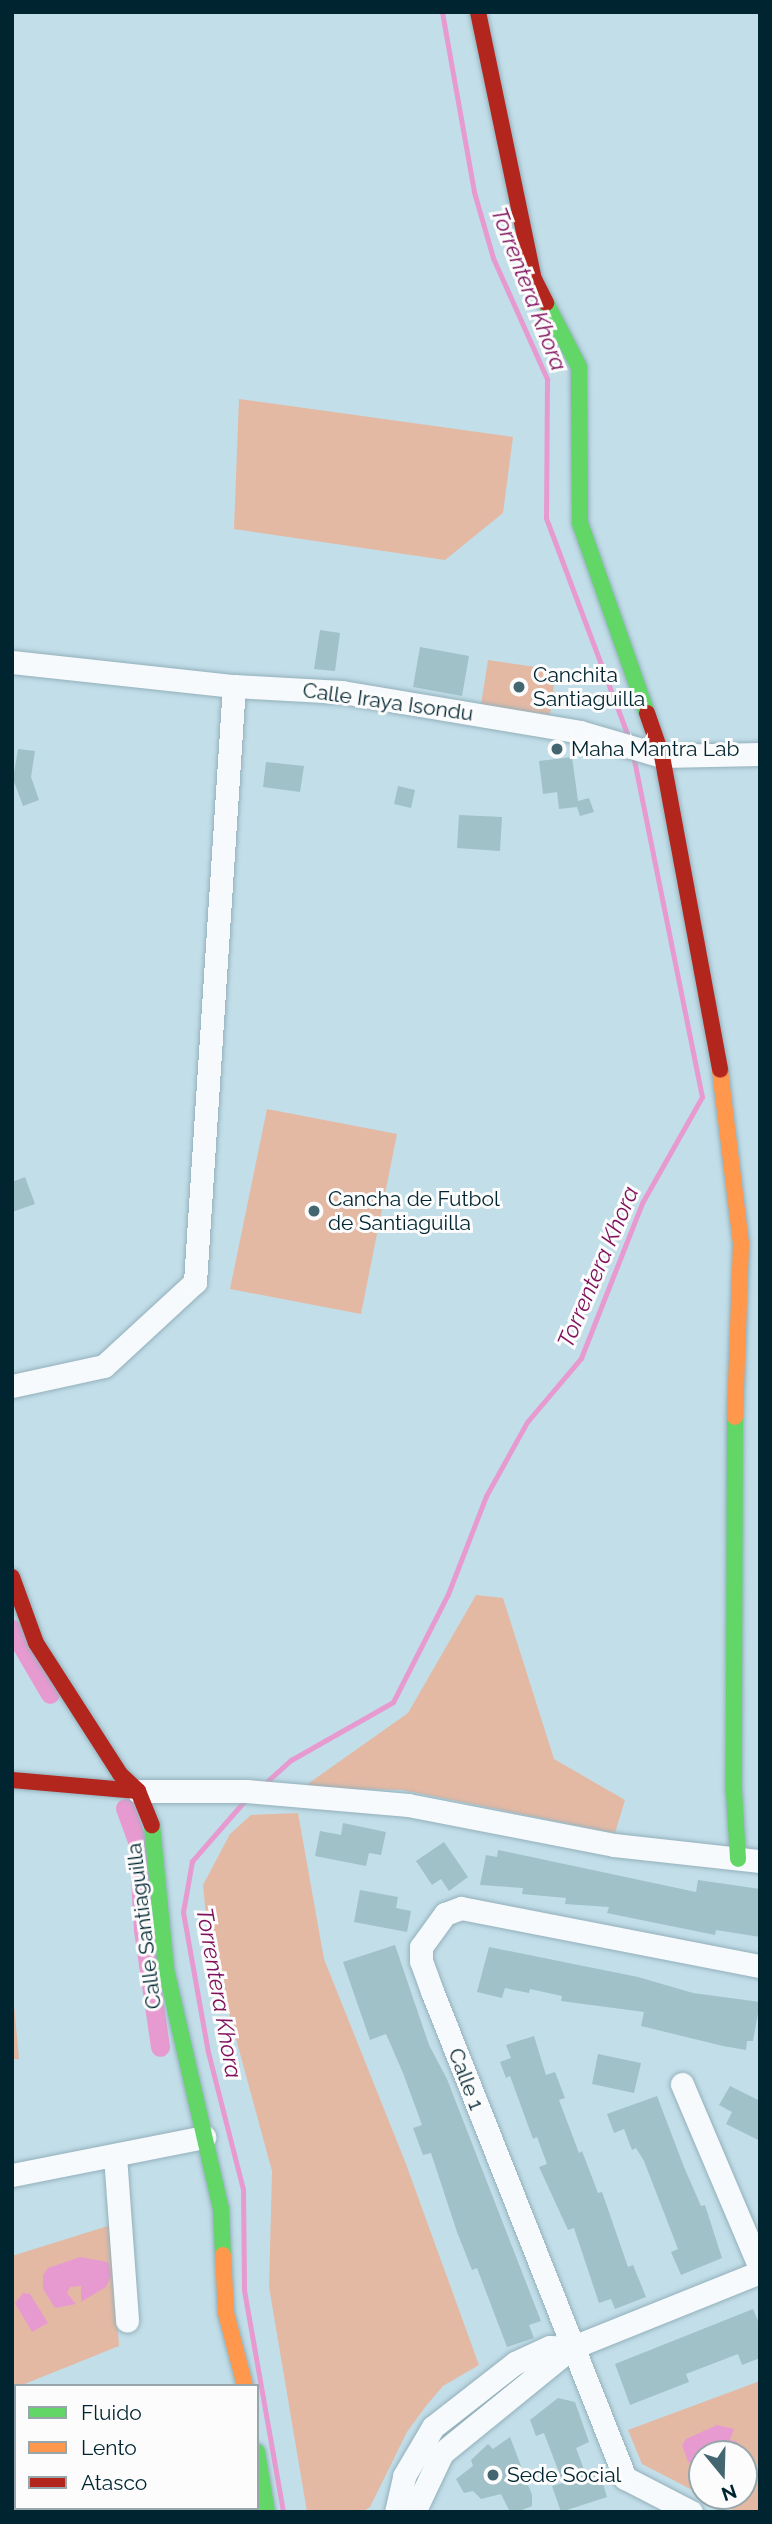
<!DOCTYPE html>
<html>
<head>
<meta charset="utf-8">
<style>
	body { margin:0 }
	#map { position:relative; width:772px; height:2524px; overflow:hidden; background:#c2dee9; font-family:Raleway,sans-serif }
	div>[style] { position:absolute }
	.green>* { inset:0; background:#e4b9a4 }
	.water>* { inset:0; background:#e79ad0 }
	.stream>* { height:5px; margin:-2.5px; padding:0 2.5px; transform-origin:2.5px; border-radius:2.5px; background:#e79ad0 }
	.canal>* { height:19px; margin:-9.5px; padding:0 9.5px; transform-origin:9.5px; border-radius:9.5px; background:#e79ad0 }
	.building>* { inset:0; background:#a0c1c8 }
	.roads { filter:drop-shadow(0 0 2px #93b0bb) drop-shadow(0 0 2px #93b0bb) }
	.street>* { height:23px; margin:-11.5px; padding:0 11.5px; transform-origin:11.5px; border-radius:11.5px; background:#f6fafc }
	.fast>* { height:16px; margin:-8px; padding:0 8px; transform-origin:8px; border-radius:8px; background:#63d668 }
	.slow>* { height:16px; margin:-8px; padding:0 8px; transform-origin:8px; border-radius:8px; background:#ff974d }
	.jam>* { height:16px; margin:-8px; padding:0 8px; transform-origin:8px; border-radius:8px; background:#b3261e }
	.dots>* { width:19px; height:19px; translate:-50% -50%; box-sizing:border-box; border:4px solid #fcfcfc; border-radius:50% }
	span { translate:-50% -50%; white-space:nowrap; text-align:center; line-height:1.15; -webkit-text-stroke:6px #fcfcfc; paint-order:stroke }
	.poi-label { font-size:21px; color:#002531 }
	.left { translate:0 -50%; text-align:left }
	.street-label { font-size:21px; color:#002531 }
	.water-label { font-size:23px; color:#7f105c; font-style:italic }
	.frame { position:absolute; inset:0; border:14px solid #002531; pointer-events:none }
	.legend { position:absolute; left:14px; top:2384px; width:245px; height:126px; box-sizing:border-box; background:#fcfcfc; border:2px solid #97a6ab; margin:0; padding:9px 12px; list-style:none; font-size:21px; color:#002531 }
	.legend li { display:flex; align-items:center; gap:14px; height:35px }
	.legend b { width:35px; border:2px solid #97a6ab }
	.north { position:absolute; left:688px; top:2440px; width:70px; height:70px; box-sizing:border-box; background:#fcfcfc; border:2px solid #97a6ab; border-radius:50%; rotate:161deg; font-size:19px; font-weight:700; line-height:28px; text-align:center; color:#002531 }
	.north::after { content:''; display:block; margin:auto; width:24px; height:32px; background:#446671; clip-path:polygon(50% 0,100% 100%,50% 72%,0 100%) }
</style>
</head>
<body>
<div id="map">
	<div class="green">
		<i style="clip-path:polygon(239px 399px,513px 437px,503px 513px,445px 560px,234px 529px)"></i>
		<i style="clip-path:polygon(488px 660px,556px 670px,550px 715px,481px 705px)"></i>
		<i style="clip-path:polygon(267px 1109px,397px 1134px,361px 1314px,230px 1289px)"></i>
		<i style="clip-path:polygon(476px 1595px,503px 1598px,554px 1759px,625px 1800px,615px 1833px,402px 1790px,302px 1788px,408px 1713px)"></i>
		<i style="clip-path:polygon(298px 1813px,324px 1959px,406px 2164px,479px 2365px,443px 2386px,426px 2406px,407px 2432px,370px 2507px,362px 2512px,307px 2512px,269px 2287px,272px 2171px,208px 1936px,203px 1885px,230px 1834px,251px 1815px)"></i>
		<i style="clip-path:polygon(12px 1983px,19px 2059px,12px 2059px)"></i>
		<i style="clip-path:polygon(111px 2225px,119px 2346px,12px 2389px,12px 2256px)"></i>
		<i style="clip-path:polygon(760px 2381px,760px 2512px,737px 2512px,704px 2496px,744px 2496px,744px 2454px,702px 2454px,702px 2495px,642px 2464px,628px 2430px)"></i>
	</div>
	<div class="water">
		<i style="clip-path:polygon(80px 2257px,108px 2262px,111px 2276px,106px 2287px,81px 2302px,81px 2286px,70px 2287px,67px 2293px,76px 2304px,55px 2308px,43px 2289px,43px 2275px,48px 2268px)"></i>
		<i style="clip-path:polygon(23px 2293px,30px 2294px,48px 2323px,32px 2332px,15px 2303px)"></i>
		<i style="clip-path:polygon(717px 2425px,734px 2429px,730px 2440px,736px 2441px,744px 2454px,702px 2454px,702px 2465px,688px 2462px,682px 2445px,686px 2439px)"></i>
	</div>
	<div class="stream">
		<i style="left:442px;top:12px;width:183px;rotate:79.9deg"></i>
		<i style="left:474px;top:192px;width:69px;rotate:73.9deg"></i>
		<i style="left:493px;top:258px;width:133px;rotate:65.9deg"></i>
		<i style="left:547px;top:379px;width:139px;rotate:90.4deg"></i>
		<i style="left:546px;top:518px;width:236px;rotate:69.4deg"></i>
		<i style="left:263px;top:1785px;width:38px;rotate:-42deg"></i>
		<i style="left:291px;top:1760px;width:117px;rotate:-29.6deg"></i>
		<i style="left:393px;top:1702px;width:121px;rotate:-63deg"></i>
		<i style="left:448px;top:1594px;width:105px;rotate:-68.8deg"></i>
		<i style="left:486px;top:1496px;width:85px;rotate:-61deg"></i>
		<i style="left:527px;top:1422px;width:84px;rotate:-49.8deg"></i>
		<i style="left:581px;top:1358px;width:167px;rotate:-68.5deg"></i>
		<i style="left:642px;top:1203px;width:122px;rotate:-60.5deg"></i>
		<i style="left:702px;top:1097px;width:349px;rotate:-101.4deg"></i>
		<i style="left:247px;top:1798px;width:84px;rotate:131.1deg"></i>
		<i style="left:192px;top:1861px;width:52px;rotate:100deg"></i>
		<i style="left:183px;top:1912px;width:142px;rotate:79.9deg"></i>
		<i style="left:208px;top:2052px;width:141px;rotate:75.7deg"></i>
		<i style="left:243px;top:2189px;width:101px;rotate:89.4deg"></i>
		<i style="left:244px;top:2290px;width:225px;rotate:80deg"></i>
	</div>
	<div class="canal">
		<i style="left:12px;top:1629px;width:75px;rotate:59.7deg"></i>
		<i style="left:125px;top:1808px;width:37px;rotate:70deg"></i>
		<i style="left:138px;top:1843px;width:87px;rotate:86.7deg"></i>
		<i style="left:143px;top:1930px;width:118px;rotate:81.7deg"></i>
	</div>
	<div class="building">
		<i style="clip-path:polygon(320px 630px,340px 633px,335px 671px,314px 669px)"></i>
		<i style="clip-path:polygon(420px 647px,469px 656px,462px 696px,413px 687px)"></i>
		<i style="clip-path:polygon(18px 749px,35px 751px,31px 777px,39px 800px,23px 806px,13px 779px)"></i>
		<i style="clip-path:polygon(572px 757px,578px 801px,589px 798px,594px 812px,580px 816px,577px 807px,559px 809px,557px 792px,543px 794px,539px 761px)"></i>
		<i style="clip-path:polygon(266px 762px,304px 766px,300px 792px,263px 787px)"></i>
		<i style="clip-path:polygon(398px 786px,415px 790px,411px 808px,394px 804px)"></i>
		<i style="clip-path:polygon(459px 815px,502px 817px,500px 851px,457px 848px)"></i>
		<i style="clip-path:polygon(25px 1177px,35px 1204px,12px 1212px,12px 1182px)"></i>
		<i style="clip-path:polygon(343px 1823px,386px 1832px,381px 1855px,369px 1853px,366px 1866px,315px 1856px,320px 1831px,341px 1835px)"></i>
		<i style="clip-path:polygon(444px 1842px,468px 1877px,449px 1891px,441px 1879px,432px 1885px,416px 1861px)"></i>
		<i style="clip-path:polygon(498px 1850px,696px 1892px,698px 1880px,760px 1889px,760px 1937px,716px 1930px,715px 1935px,607px 1913px,609px 1907px,565px 1904px,566px 1898px,522px 1894px,523px 1888px,480px 1885px,486px 1855px,497px 1857px)"></i>
		<i style="clip-path:polygon(360px 1890px,398px 1897px,396px 1908px,411px 1911px,407px 1932px,354px 1922px)"></i>
		<i style="clip-path:polygon(395px 1945px,429px 2045px,447px 2079px,541px 2321px,529px 2325px,534px 2338px,507px 2347px,477px 2268px,472px 2270px,457px 2232px,431px 2153px,423px 2155px,413px 2128px,422px 2125px,403px 2073px,386px 2034px,370px 2040px,343px 1962px)"></i>
		<i style="clip-path:polygon(489px 1947px,638px 1977px,693px 1993px,760px 2002px,753px 2041px,747px 2041px,746px 2050px,723px 2046px,641px 2026px,644px 2012px,561px 2001px,562px 1996px,530px 1989px,529px 1993px,505px 1988px,502px 1998px,477px 1992px)"></i>
		<i style="clip-path:polygon(534px 2036px,546px 2075px,555px 2072px,565px 2098px,559px 2100px,579px 2153px,582px 2151px,598px 2193px,602px 2192px,628px 2267px,633px 2265px,646px 2297px,615px 2309px,611px 2299px,599px 2303px,574px 2228px,568px 2230px,539px 2167px,547px 2164px,537px 2137px,533px 2139px,510px 2076px,506px 2078px,500px 2062px,511px 2058px,506px 2045px)"></i>
		<i style="clip-path:polygon(598px 2054px,641px 2063px,634px 2093px,592px 2084px)"></i>
		<i style="clip-path:polygon(730px 2086px,760px 2101px,760px 2141px,726px 2124px,732px 2112px,719px 2105px)"></i>
		<i style="clip-path:polygon(657px 2096px,684px 2167px,701px 2206px,705px 2205px,722px 2258px,681px 2275px,671px 2252px,678px 2249px,644px 2161px,636px 2148px,632px 2150px,624px 2129px,614px 2133px,607px 2114px)"></i>
		<i style="clip-path:polygon(753px 2309px,760px 2326px,760px 2358px,742px 2365px,738px 2354px,686px 2374px,689px 2382px,630px 2405px,615px 2364px)"></i>
		<i style="clip-path:polygon(558px 2398px,575px 2402px,589px 2442px,576px 2448px,586px 2475px,599px 2471px,607px 2497px,561px 2512px,552px 2486px,563px 2483px,544px 2433px,536px 2436px,530px 2420px)"></i>
		<i style="clip-path:polygon(510px 2437px,532px 2495px,532px 2506px,517px 2512px,510px 2512px,501px 2494px,481px 2499px,473px 2491px,464px 2493px,456px 2479px,473px 2466px,471px 2460px,488px 2444px,493px 2449px)"></i>
	</div>
	<div class="roads">
		<div class="street">
			<i style="left:12px;top:662px;width:223px;rotate:6.2deg"></i>
			<i style="left:234px;top:686px;width:108px;rotate:3.2deg"></i>
			<i style="left:342px;top:692px;width:241px;rotate:9.5deg"></i>
			<i style="left:580px;top:732px;width:85px;rotate:16.3deg"></i>
			<i style="left:662px;top:756px;width:98px;rotate:-1.2deg"></i>
			<i style="left:12px;top:1386px;width:94px;rotate:-12.3deg"></i>
			<i style="left:104px;top:1366px;width:124px;rotate:-42.7deg"></i>
			<i style="left:195px;top:1282px;width:597px;rotate:-86.26deg"></i>
			<i style="left:138px;top:1791px;width:108px"></i>
			<i style="left:246px;top:1791px;width:163px;rotate:4.9deg"></i>
			<i style="left:408px;top:1805px;width:210px;rotate:11deg"></i>
			<i style="left:614px;top:1845px;width:147px;rotate:6.3deg"></i>
			<i style="left:682px;top:2084px;width:200px;rotate:67deg"></i>
			<i style="left:115px;top:2156px;width:165px;rotate:85.8deg"></i>
			<i style="left:12px;top:2175px;width:196px;rotate:-11.2deg"></i>
			<i style="left:396px;top:2512px;width:37px;rotate:-77deg"></i>
			<i style="left:404px;top:2476px;width:57px;rotate:-59.4deg"></i>
			<i style="left:433px;top:2427px;width:104px;rotate:-38deg"></i>
			<i style="left:515px;top:2363px;width:38px;rotate:-25deg"></i>
			<i style="left:550px;top:2347px;width:21px;rotate:3deg"></i>
			<i style="left:414px;top:2512px;width:65px;rotate:-64.6deg"></i>
			<i style="left:442px;top:2453px;width:166px;rotate:-39.1deg"></i>
			<i style="left:571px;top:2348px;width:204px;rotate:-21.9deg"></i>
			<i style="left:691px;top:2512px;width:74px;rotate:-152.7deg"></i>
			<i style="left:625px;top:2478px;width:524px;rotate:-111.62deg"></i>
			<i style="left:432px;top:1991px;width:32px;rotate:-110deg"></i>
			<i style="left:421px;top:1961px;width:14px;rotate:-90deg"></i>
			<i style="left:421px;top:1947px;width:41px;rotate:-54deg"></i>
			<i style="left:445px;top:1914px;width:17px;rotate:-21deg"></i>
			<i style="left:461px;top:1908px;width:305px;rotate:11deg"></i>
		</div>
		<div class="fast">
			<i style="left:546px;top:303px;width:72px;rotate:62.7deg"></i>
			<i style="left:579px;top:367px;width:156px;rotate:89.6deg"></i>
			<i style="left:580px;top:523px;width:201px;rotate:70.6deg"></i>
			<i style="left:735px;top:1417px;width:374px;rotate:90.2deg"></i>
			<i style="left:734px;top:1791px;width:68px;rotate:86.6deg"></i>
			<i style="left:152px;top:1825px;width:145px;rotate:84.4deg"></i>
			<i style="left:166px;top:1969px;width:246px;rotate:77.1deg"></i>
			<i style="left:221px;top:2209px;width:46px;rotate:87.5deg"></i>
			<i style="left:257px;top:2452px;width:61px;rotate:80.5deg"></i>
		</div>
		<div class="slow">
			<i style="left:720px;top:1070px;width:175px;rotate:83.1deg"></i>
			<i style="left:741px;top:1244px;width:173px;rotate:92deg"></i>
			<i style="left:223px;top:2255px;width:58px;rotate:87deg"></i>
			<i style="left:226px;top:2313px;width:75px;rotate:75.4deg"></i>
		</div>
		<div class="jam">
			<i style="left:478px;top:12px;width:273px;rotate:78.2deg"></i>
			<i style="left:534px;top:279px;width:27px;rotate:63deg"></i>
			<i style="left:647px;top:713px;width:46px;rotate:70.8deg"></i>
			<i style="left:662px;top:756px;width:319px;rotate:79.5deg"></i>
			<i style="left:12px;top:1577px;width:70px;rotate:70deg"></i>
			<i style="left:36px;top:1643px;width:156px;rotate:57.3deg"></i>
			<i style="left:120px;top:1774px;width:25px;rotate:43deg"></i>
			<i style="left:138px;top:1791px;width:37px;rotate:68deg"></i>
			<i style="left:12px;top:1780px;width:126px;rotate:5deg"></i>
		</div>
	</div>
	<div class="dots">
		<i style="left:519px;top:687px;background:#446671"></i>
		<i style="left:557px;top:749px;background:#446671"></i>
		<i style="left:314px;top:1211px;background:#446671"></i>
		<i style="left:493px;top:2475px;background:#446671"></i>
	</div>
	<div class="poi-label">
		<span class="left" style="left:533px;top:687px">Canchita<br>Santiaguilla</span>
		<span class="left" style="left:571px;top:749px">Maha Mantra Lab</span>
		<span class="left" style="left:328px;top:1211px">Cancha de Futbol<br>de Santiaguilla</span>
		<span class="left" style="left:507px;top:2475px">Sede Social</span>
	</div>
	<div class="street-label">
		<span style="left:388px;top:702px;rotate:8deg">Calle Iraya Isondu</span>
		<span style="left:144px;top:1926px;rotate:-97deg">Calle Santiaguilla</span>
		<span style="left:466px;top:2079px;rotate:69deg">Calle 1</span>
	</div>
	<div class="water-label">
		<span style="left:529px;top:289px;rotate:69deg">Torrentera Khora</span>
		<span style="left:598px;top:1267px;rotate:-67deg">Torrentera Khora</span>
		<span style="left:219px;top:1993px;rotate:80deg">Torrentera Khora</span>
	</div>
	<div class="frame"></div>
	<ul class="legend">
	<li><b style="height:9px;background:#63d668"></b>Fluido</li>
	<li><b style="height:9px;background:#ff974d"></b>Lento</li>
	<li><b style="height:9px;background:#b3261e"></b>Atasco</li>
	</ul>
	<div class="north">N</div>
</div>
</body>
</html>
